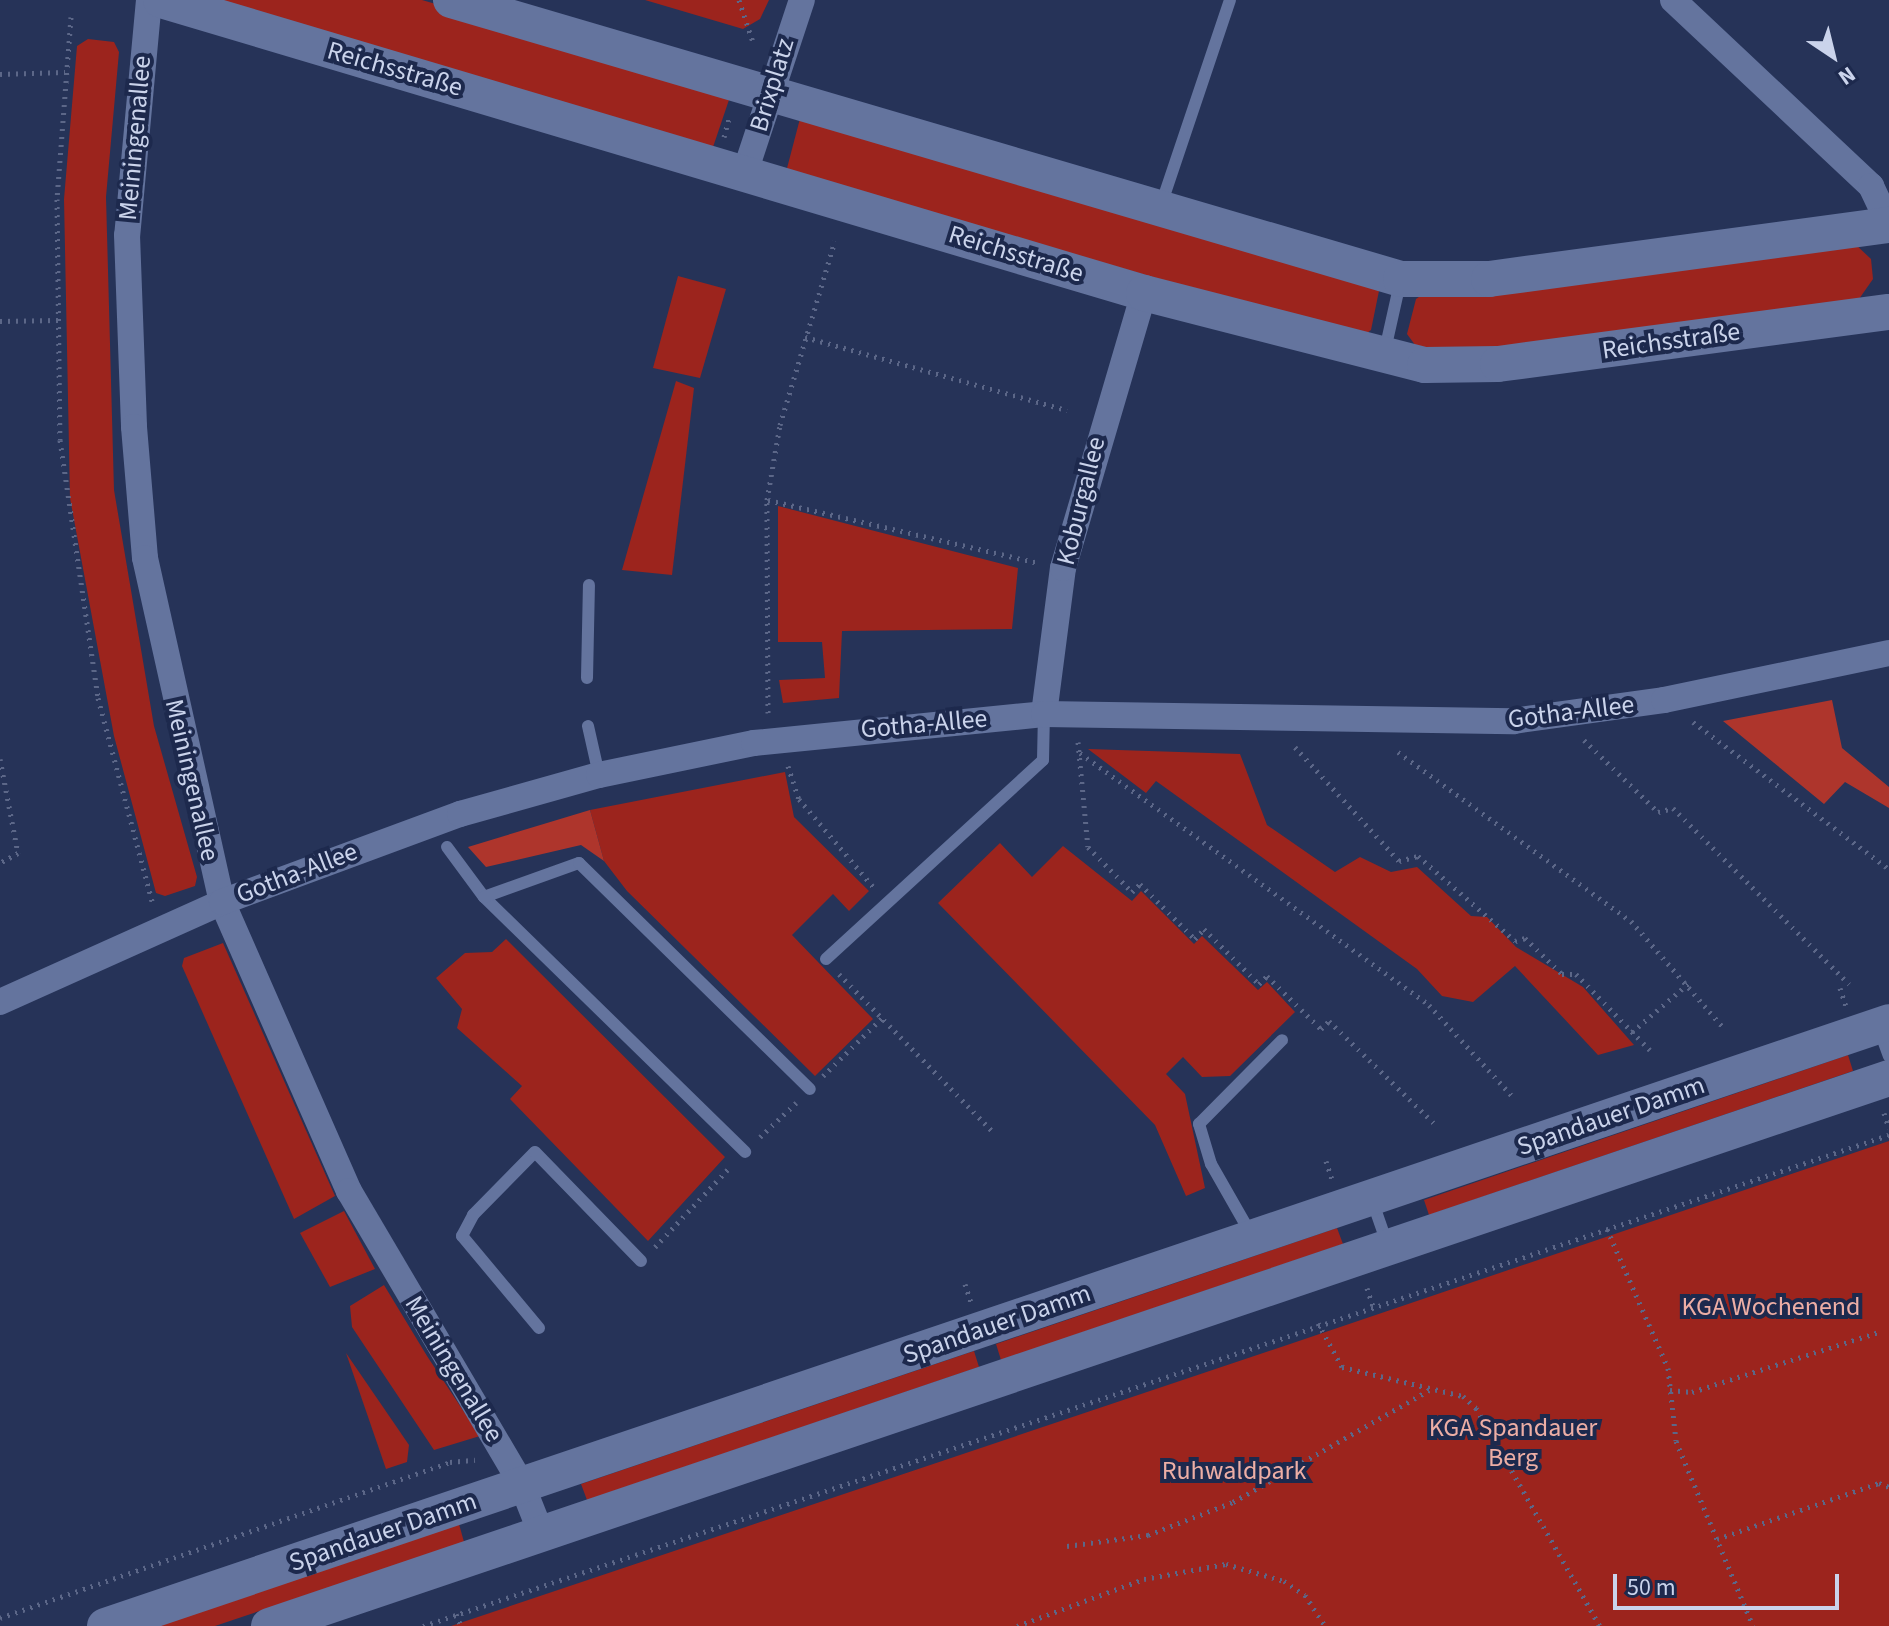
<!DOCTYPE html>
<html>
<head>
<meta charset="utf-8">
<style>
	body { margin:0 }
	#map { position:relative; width:1889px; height:1626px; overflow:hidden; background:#263358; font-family:"Source Sans 3",sans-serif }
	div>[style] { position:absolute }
	.green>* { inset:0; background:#9c241d }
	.forest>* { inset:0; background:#ae352c }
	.path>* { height:5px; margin-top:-2.5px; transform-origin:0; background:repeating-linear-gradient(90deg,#5c6788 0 2px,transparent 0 8px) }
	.service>* { height:12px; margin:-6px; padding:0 6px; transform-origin:6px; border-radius:6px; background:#64749e }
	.minor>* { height:26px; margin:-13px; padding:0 13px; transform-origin:13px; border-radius:13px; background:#64749e }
	.secondary>* { height:36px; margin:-18px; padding:0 18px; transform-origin:18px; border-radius:18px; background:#64749e }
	span { translate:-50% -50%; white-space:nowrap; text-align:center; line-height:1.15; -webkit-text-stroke:8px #1d294d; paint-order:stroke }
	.street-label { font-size:26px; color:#cad3eb }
	.park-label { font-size:26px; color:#edaea5 }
	.north { position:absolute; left:1793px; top:16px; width:80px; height:80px; -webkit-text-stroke:6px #1d294d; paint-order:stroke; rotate:145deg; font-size:22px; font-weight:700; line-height:32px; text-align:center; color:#cad3eb }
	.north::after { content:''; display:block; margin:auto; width:28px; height:36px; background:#cad3eb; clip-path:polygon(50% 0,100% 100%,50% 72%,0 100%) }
	.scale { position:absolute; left:1613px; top:1574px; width:226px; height:36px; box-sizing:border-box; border:4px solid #cad3eb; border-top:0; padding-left:10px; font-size:24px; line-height:28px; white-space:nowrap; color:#cad3eb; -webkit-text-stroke:6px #1d294d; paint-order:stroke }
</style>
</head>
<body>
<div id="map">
	<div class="green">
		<i style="clip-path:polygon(213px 0,422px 0,732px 91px,712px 150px)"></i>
		<i style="clip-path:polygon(645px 0,769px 0,760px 19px,743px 29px)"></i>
		<i style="clip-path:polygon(88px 39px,114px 42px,119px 52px,106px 197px,114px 490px,154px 726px,197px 877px,195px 886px,165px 896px,156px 893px,114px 736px,70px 498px,64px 199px,77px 46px)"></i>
		<i style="clip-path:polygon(802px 111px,1380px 286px,1371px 330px,1362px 337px,786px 172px)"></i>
		<i style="clip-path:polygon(1853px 242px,1871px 259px,1873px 279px,1859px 299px,1497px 351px,1418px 349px,1407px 334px,1416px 299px,1426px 292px)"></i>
		<i style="clip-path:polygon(678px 276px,726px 289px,700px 378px,653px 368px)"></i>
		<i style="clip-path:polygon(676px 381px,694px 388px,672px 575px,622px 570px)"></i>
		<i style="clip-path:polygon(778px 506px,1018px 568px,1012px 629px,842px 631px,839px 698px,783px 703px,779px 680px,825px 678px,822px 642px,778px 642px)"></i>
		<i style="clip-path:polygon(1088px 749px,1240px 754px,1267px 825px,1335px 872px,1360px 857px,1391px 872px,1417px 867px,1471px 916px,1487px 917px,1516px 947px,1583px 987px,1634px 1045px,1598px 1055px,1515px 966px,1473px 1002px,1442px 996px,1417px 969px,1156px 781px,1146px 793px)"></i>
		<i style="clip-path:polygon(785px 772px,794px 817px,869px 891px,849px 911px,833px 894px,792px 935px,873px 1019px,815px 1076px,627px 891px,604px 861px,590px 810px)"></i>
		<i style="clip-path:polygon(1000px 843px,1032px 877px,1063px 846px,1132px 901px,1141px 891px,1194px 944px,1202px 936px,1258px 990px,1267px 982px,1295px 1012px,1230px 1076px,1202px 1077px,1183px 1057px,1166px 1074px,1185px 1094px,1205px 1188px,1186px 1196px,1155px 1125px,938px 903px)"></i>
		<i style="clip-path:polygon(506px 939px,725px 1157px,648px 1241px,510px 1099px,522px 1086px,457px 1028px,462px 1009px,436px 978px,465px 953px,492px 952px)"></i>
		<i style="clip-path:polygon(223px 943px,335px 1196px,294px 1219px,182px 966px,184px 958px)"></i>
		<i style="clip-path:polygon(1848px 1055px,1853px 1071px,1429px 1215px,1424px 1200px)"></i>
		<i style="clip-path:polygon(1889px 1141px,1889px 1626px,451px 1626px,1293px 1343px)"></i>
		<i style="clip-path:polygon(344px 1211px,375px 1269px,330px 1287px,300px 1233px)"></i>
		<i style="clip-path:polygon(1337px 1228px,1343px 1244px,1001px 1360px,996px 1344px)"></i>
		<i style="clip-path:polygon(384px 1285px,427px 1356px,480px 1436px,434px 1450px,352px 1327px,350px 1306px)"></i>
		<i style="clip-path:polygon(974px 1351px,979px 1367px,587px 1500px,581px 1484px)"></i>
		<i style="clip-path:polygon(346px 1353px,409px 1445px,407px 1462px,386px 1469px)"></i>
		<i style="clip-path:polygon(459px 1524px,464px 1542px,215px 1626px,157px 1626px)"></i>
	</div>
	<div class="forest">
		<i style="clip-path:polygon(1832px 700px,1842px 748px,1889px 787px,1889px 808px,1845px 782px,1824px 804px,1723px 721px)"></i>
		<i style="clip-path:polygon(590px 810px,604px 861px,581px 845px,486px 867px,468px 847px)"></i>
	</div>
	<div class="path">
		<i style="left:739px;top:0;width:44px;rotate:71.6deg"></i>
		<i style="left:71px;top:17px;width:183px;rotate:94.4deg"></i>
		<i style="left:57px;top:199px;width:241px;rotate:89.3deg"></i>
		<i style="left:60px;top:440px;width:261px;rotate:81.6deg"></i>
		<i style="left:98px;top:698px;width:214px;rotate:75.1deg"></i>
		<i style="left:0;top:74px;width:65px;rotate:-1.8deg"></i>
		<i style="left:724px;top:137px;width:23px;rotate:-75deg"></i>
		<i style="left:0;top:321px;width:58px;rotate:-1deg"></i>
		<i style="left:805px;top:337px;width:272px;rotate:15.6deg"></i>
		<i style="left:768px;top:500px;width:277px;rotate:13.1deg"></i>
		<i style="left:768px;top:713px;width:213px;rotate:-90.3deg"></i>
		<i style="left:767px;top:500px;width:76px;rotate:-80.2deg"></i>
		<i style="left:780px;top:425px;width:192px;rotate:-73.4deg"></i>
		<i style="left:1693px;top:722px;width:245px;rotate:36.9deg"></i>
		<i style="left:1584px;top:740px;width:103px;rotate:44.2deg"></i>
		<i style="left:1658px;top:812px;width:16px;rotate:-15deg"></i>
		<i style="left:1673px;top:808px;width:249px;rotate:45deg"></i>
		<i style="left:1078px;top:742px;width:105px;rotate:84.6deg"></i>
		<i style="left:1088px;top:847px;width:63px;rotate:45.6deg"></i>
		<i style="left:1132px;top:892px;width:11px;rotate:-45deg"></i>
		<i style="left:1140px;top:884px;width:78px;rotate:45deg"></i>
		<i style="left:1195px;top:939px;width:13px;rotate:-48deg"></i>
		<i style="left:1204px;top:929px;width:78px;rotate:45deg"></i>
		<i style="left:1259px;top:984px;width:11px;rotate:-45deg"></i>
		<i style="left:1267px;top:976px;width:76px;rotate:44.5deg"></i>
		<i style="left:1321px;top:1029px;width:11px;rotate:-45deg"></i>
		<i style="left:1329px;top:1021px;width:148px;rotate:44.2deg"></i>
		<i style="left:1295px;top:747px;width:154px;rotate:47.6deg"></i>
		<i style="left:1399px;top:861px;width:20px;rotate:-15deg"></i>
		<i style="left:1418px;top:856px;width:129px;rotate:41.2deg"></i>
		<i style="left:1515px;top:941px;width:10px;rotate:-17deg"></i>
		<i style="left:1525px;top:938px;width:52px;rotate:44.2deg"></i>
		<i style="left:1562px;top:974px;width:14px"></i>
		<i style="left:1576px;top:974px;width:106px;rotate:45.8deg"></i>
		<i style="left:1398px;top:752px;width:288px;rotate:36deg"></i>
		<i style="left:1631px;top:921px;width:139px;rotate:49.1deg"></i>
		<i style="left:1080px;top:753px;width:430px;rotate:35.8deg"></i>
		<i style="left:1429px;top:1005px;width:125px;rotate:47.6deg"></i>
		<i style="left:0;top:759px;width:96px;rotate:79.2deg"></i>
		<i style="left:18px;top:853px;width:21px;rotate:151deg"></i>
		<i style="left:788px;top:766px;width:35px;rotate:72deg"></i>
		<i style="left:799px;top:799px;width:119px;rotate:49.8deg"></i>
		<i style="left:839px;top:974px;width:219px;rotate:45.7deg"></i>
		<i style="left:1840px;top:988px;width:19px;rotate:72deg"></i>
		<i style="left:1632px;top:1032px;width:75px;rotate:-40.7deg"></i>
		<i style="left:823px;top:1076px;width:83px;rotate:-44.5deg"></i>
		<i style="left:1884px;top:1113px;width:16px;rotate:72deg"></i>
		<i style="left:760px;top:1137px;width:50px;rotate:-43.4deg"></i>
		<i style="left:1326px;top:1161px;width:19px;rotate:72deg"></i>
		<i style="left:1607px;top:1229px;width:152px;rotate:66.3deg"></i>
		<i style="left:1668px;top:1368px;width:73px;rotate:83.7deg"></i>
		<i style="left:1676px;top:1441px;width:200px;rotate:67.4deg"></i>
		<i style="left:655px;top:1247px;width:110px;rotate:-46.8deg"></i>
		<i style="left:965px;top:1284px;width:19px;rotate:72deg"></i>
		<i style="left:1367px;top:1288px;width:19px;rotate:72deg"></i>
		<i style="left:1318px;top:1323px;width:50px;rotate:61.4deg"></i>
		<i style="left:1342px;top:1367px;width:124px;rotate:13.5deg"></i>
		<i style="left:1463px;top:1396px;width:18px;rotate:43deg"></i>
		<i style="left:1476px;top:1408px;width:251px;rotate:60.4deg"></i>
		<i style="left:1670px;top:1390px;width:22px;rotate:5deg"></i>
		<i style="left:1692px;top:1392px;width:196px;rotate:-17.8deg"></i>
		<i style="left:1717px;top:1539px;width:171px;rotate:-19.1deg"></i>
		<i style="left:1879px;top:1483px;width:11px;rotate:22deg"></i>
		<i style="left:1067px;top:1546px;width:82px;rotate:-7.7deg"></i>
		<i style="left:1148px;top:1535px;width:91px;rotate:-21.2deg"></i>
		<i style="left:1233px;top:1502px;width:226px;rotate:-29.7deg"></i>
		<i style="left:456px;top:1614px;width:13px;rotate:67deg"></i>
		<i style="left:0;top:1618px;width:476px;rotate:-19.1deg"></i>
		<i style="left:450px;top:1462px;width:25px;rotate:-5deg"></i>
		<i style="left:423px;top:1626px;width:1546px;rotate:-18.52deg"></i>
		<i style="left:1017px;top:1626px;width:135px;rotate:-20.3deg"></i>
		<i style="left:1144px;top:1579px;width:83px;rotate:-10.4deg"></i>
		<i style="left:1226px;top:1564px;width:60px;rotate:16.3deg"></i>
		<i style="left:1284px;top:1581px;width:25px;rotate:34deg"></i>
		<i style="left:1305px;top:1595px;width:37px;rotate:57deg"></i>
	</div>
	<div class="service">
		<i style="left:1161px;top:205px;width:216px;rotate:-71.4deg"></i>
		<i style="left:1385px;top:350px;width:69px;rotate:-77.4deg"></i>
		<i style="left:587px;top:678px;width:93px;rotate:-88.8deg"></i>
		<i style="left:588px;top:726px;width:50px;rotate:77.3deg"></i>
		<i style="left:447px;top:847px;width:62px;rotate:53.5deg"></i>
		<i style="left:484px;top:897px;width:365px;rotate:44.3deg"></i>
		<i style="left:484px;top:897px;width:101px;rotate:-19.7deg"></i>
		<i style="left:579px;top:863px;width:323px;rotate:44.4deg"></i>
		<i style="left:826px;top:959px;width:294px;rotate:-42.5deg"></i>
		<i style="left:1043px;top:760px;width:46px;rotate:-88.8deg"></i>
		<i style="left:1879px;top:1029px;width:29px;rotate:70deg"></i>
		<i style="left:1372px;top:1200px;width:46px;rotate:70.8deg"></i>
		<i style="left:1251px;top:1234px;width:81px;rotate:-119.7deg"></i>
		<i style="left:1211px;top:1164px;width:42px;rotate:-106.7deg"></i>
		<i style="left:1199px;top:1124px;width:118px;rotate:-45.3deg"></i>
		<i style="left:539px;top:1328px;width:120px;rotate:-129.9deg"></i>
		<i style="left:462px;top:1236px;width:24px;rotate:-62deg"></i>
		<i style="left:473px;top:1215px;width:88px;rotate:-45.5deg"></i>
		<i style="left:535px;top:1152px;width:152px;rotate:45.8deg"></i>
	</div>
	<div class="minor">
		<i style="left:149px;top:0;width:236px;rotate:95.3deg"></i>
		<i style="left:127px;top:235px;width:192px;rotate:87.9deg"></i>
		<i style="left:134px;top:427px;width:131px;rotate:85.2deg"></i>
		<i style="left:145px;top:558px;width:353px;rotate:77.4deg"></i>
		<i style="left:222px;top:902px;width:316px;rotate:66.3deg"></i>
		<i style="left:349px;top:1191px;width:341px;rotate:59.5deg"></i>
		<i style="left:522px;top:1485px;width:52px;rotate:68.4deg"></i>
		<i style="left:1673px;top:0;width:272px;rotate:43.2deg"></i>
		<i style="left:1871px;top:186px;width:42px;rotate:64.7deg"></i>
		<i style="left:745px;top:172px;width:181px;rotate:-71.7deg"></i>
		<i style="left:1044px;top:714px;width:147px;rotate:-82.6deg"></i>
		<i style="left:1063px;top:568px;width:287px;rotate:-73.6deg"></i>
		<i style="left:0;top:1002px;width:243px;rotate:-24.2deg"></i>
		<i style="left:222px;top:902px;width:254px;rotate:-20.3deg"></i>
		<i style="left:460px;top:814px;width:144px;rotate:-15.7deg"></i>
		<i style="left:599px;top:775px;width:158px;rotate:-11.7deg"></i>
		<i style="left:754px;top:743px;width:291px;rotate:-5.7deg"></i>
		<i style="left:1044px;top:714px;width:469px;rotate:0.9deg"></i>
		<i style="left:1513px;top:721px;width:152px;rotate:-7.9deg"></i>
		<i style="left:1664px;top:700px;width:230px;rotate:-11.8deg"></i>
	</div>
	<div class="secondary">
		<i style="left:161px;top:0;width:1026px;rotate:16.6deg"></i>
		<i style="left:1144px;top:293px;width:290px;rotate:14.4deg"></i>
		<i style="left:1425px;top:365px;width:73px;rotate:-0.8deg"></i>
		<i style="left:1498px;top:364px;width:394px;rotate:-7.6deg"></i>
		<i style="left:451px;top:0;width:990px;rotate:16.37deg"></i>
		<i style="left:1401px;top:279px;width:88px"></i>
		<i style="left:1489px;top:279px;width:404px;rotate:-7.7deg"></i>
		<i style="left:105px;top:1626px;width:1883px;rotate:-18.7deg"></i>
		<i style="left:269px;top:1626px;width:1710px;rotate:-18.69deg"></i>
	</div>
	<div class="street-label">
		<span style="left:395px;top:69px;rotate:16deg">Reichsstraße</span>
		<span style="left:772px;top:85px;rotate:-73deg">Brixplatz</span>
		<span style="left:135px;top:138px;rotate:-85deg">Meiningenallee</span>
		<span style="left:1016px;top:254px;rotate:17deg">Reichsstraße</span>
		<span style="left:1671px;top:341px;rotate:-8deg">Reichsstraße</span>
		<span style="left:1081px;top:501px;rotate:-76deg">Koburgallee</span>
		<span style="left:1571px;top:712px;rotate:-7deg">Gotha-Allee</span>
		<span style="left:924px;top:724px;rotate:-5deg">Gotha-Allee</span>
		<span style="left:192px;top:780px;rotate:77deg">Meiningenallee</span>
		<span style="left:297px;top:873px;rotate:-21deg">Gotha-Allee</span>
		<span style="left:1611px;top:1116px;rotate:-19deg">Spandauer Damm</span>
		<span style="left:997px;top:1324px;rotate:-19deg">Spandauer Damm</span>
		<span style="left:454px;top:1369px;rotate:59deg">Meiningenallee</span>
		<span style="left:383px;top:1532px;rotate:-19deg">Spandauer Damm</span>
	</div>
	<div class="park-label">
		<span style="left:1771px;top:1307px">KGA Wochenend</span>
		<span style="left:1513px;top:1443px">KGA Spandauer<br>Berg</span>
		<span style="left:1234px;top:1471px">Ruhwaldpark</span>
	</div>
	<div class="north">N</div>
	<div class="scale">50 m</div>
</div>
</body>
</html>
